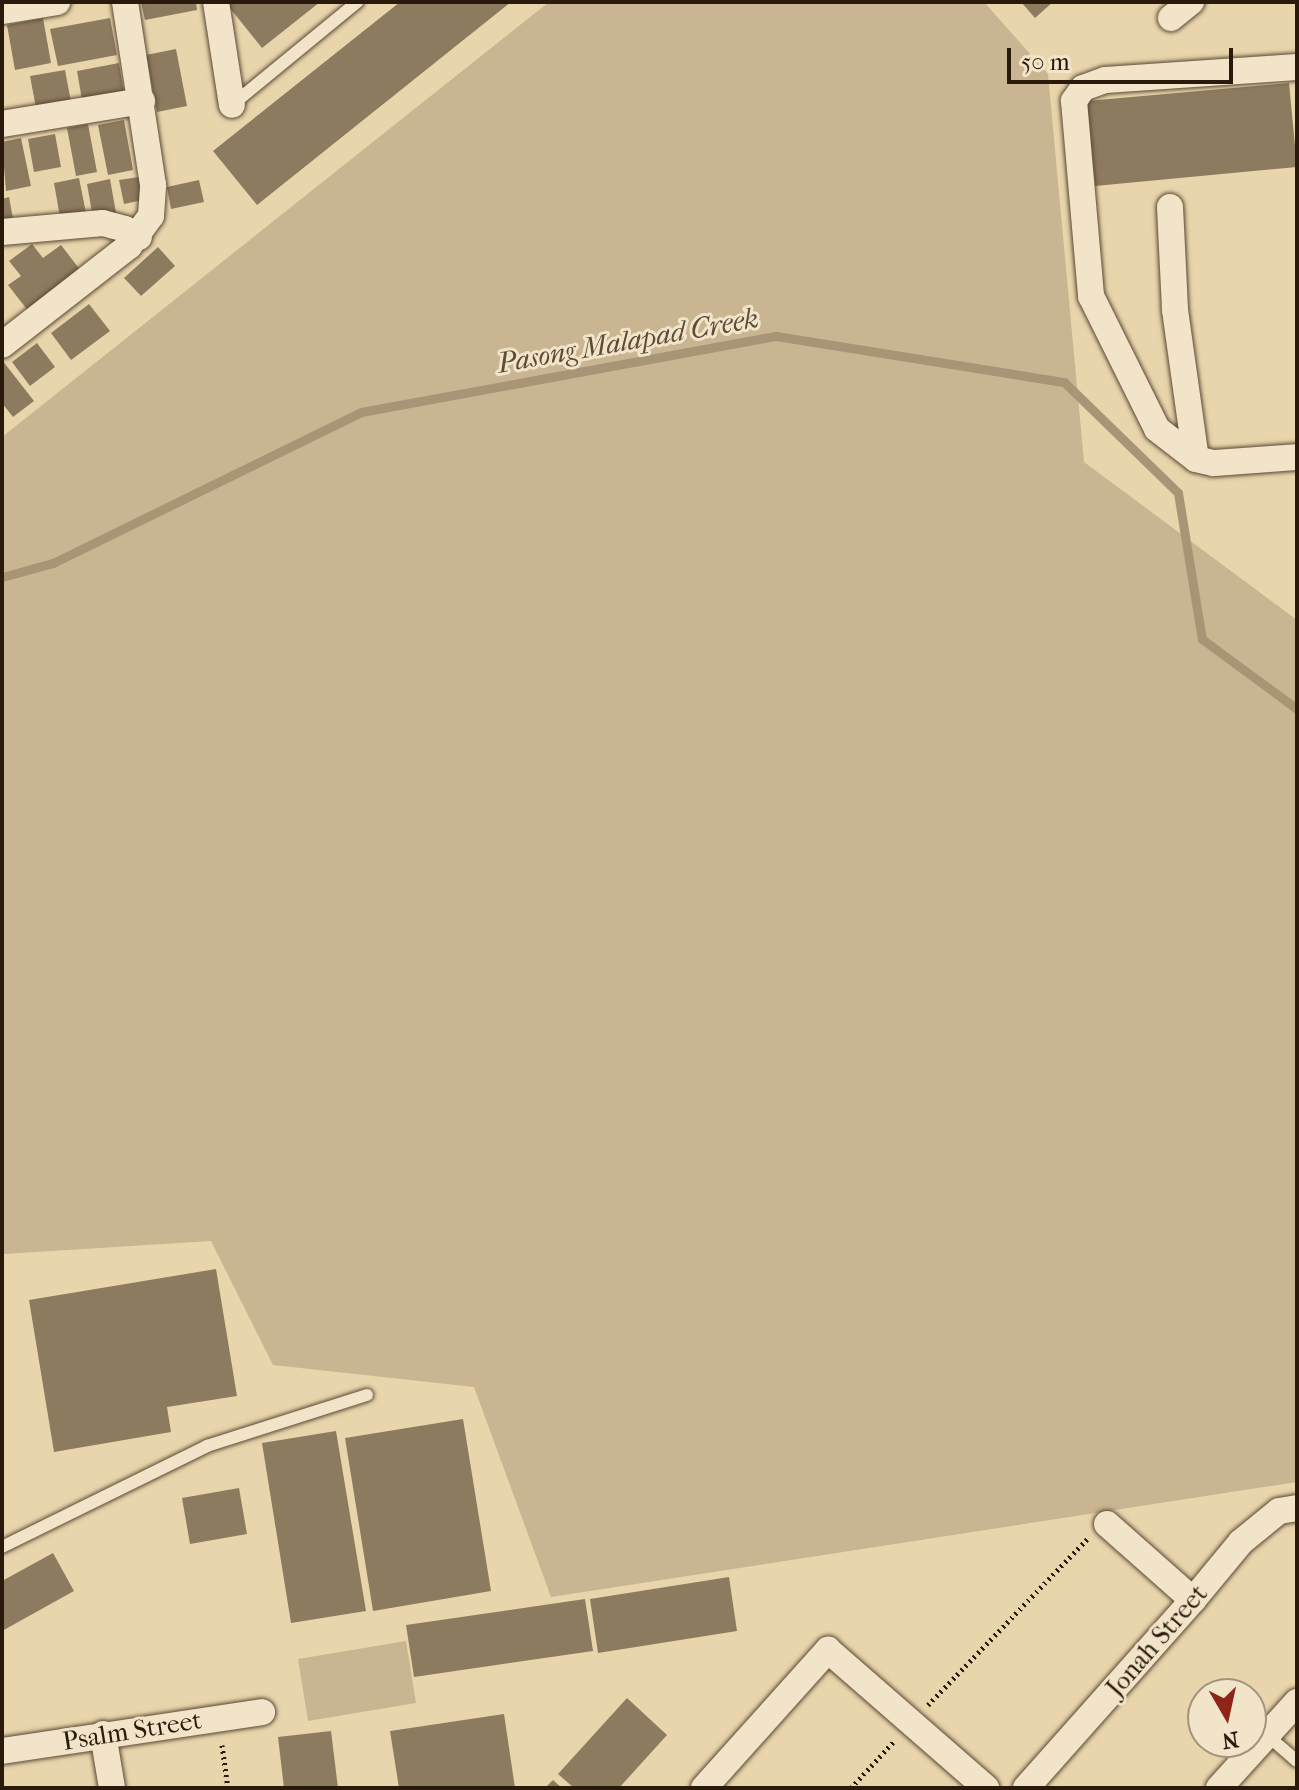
<!DOCTYPE html>
<html>
<head>
<meta charset="utf-8">
<style>
	body { margin:0 }
	#map { position:relative; width:1299px; height:1790px; overflow:hidden; background:#e9d5ac; font-family:"IM FELL French Canon",serif }
	div>[style] { position:absolute }
	.green>* { inset:0; background:#c9b591 }
	.stream>* { height:9px; margin:-4.5px; padding:0 4.5px; transform-origin:4.5px; border-radius:4.5px; background:#a89576 }
	.building>* { inset:0; background:#8d7b5f }
	.path>* { height:5px; margin-top:-2.5px; transform-origin:0; background:repeating-linear-gradient(90deg,#2a1a0c 0 2px,transparent 0 6px) }
	.roads { filter:drop-shadow(0 0 2px #5a4934) drop-shadow(0 0 2px #5a4934) }
	.lane>* { height:12px; margin:-6px; padding:0 6px; transform-origin:6px; border-radius:6px; background:#f1e4c9 }
	.street>* { height:26px; margin:-13px; padding:0 13px; transform-origin:13px; border-radius:13px; background:#f1e4c9 }
	span { translate:-50% -50%; white-space:nowrap; text-align:center; line-height:1.15; -webkit-text-stroke:6px #f1e4c9; paint-order:stroke }
	.street-label { font-size:26px; color:#2a1a0c }
	.water-label { font-size:28px; color:#5c4b36; font-style:italic }
	.frame { position:absolute; inset:0; border:4px solid #2a1a0c; pointer-events:none }
	.north { position:absolute; left:1187px; top:1678px; width:80px; height:80px; box-sizing:border-box; background:#f1e4c9; border:2px solid #a1937d; border-radius:50%; rotate:171deg; font-size:22px; font-weight:700; line-height:32px; text-align:center; color:#2a1a0c }
	.north::after { content:''; display:block; margin:auto; width:28px; height:36px; background:#8f2418; clip-path:polygon(50% 0,100% 100%,50% 72%,0 100%) }
	.scale { position:absolute; left:1007px; top:48px; width:226px; height:36px; box-sizing:border-box; border:4px solid #2a1a0c; border-top:0; padding-left:10px; font-size:24px; line-height:28px; white-space:nowrap; color:#2a1a0c; -webkit-text-stroke:6px #f1e4c9; paint-order:stroke }
</style>
</head>
<body>
<div id="map">
	<div class="green">
		<i style="clip-path:polygon(549px 2px,984px 2px,1048px 74px,1084px 462px,1297px 620px,1297px 1482px,551px 1597px,474px 1387px,273px 1365px,211px 1241px,4px 1254px,2px 1257px,2px 437px)"></i>
		<i style="clip-path:polygon(406px 1641px,416px 1703px,308px 1721px,298px 1659px)"></i>
	</div>
	<div class="stream">
		<i style="left:2px;top:577px;width:53px;rotate:-15.4deg"></i>
		<i style="left:53px;top:563px;width:343px;rotate:-26.1deg"></i>
		<i style="left:361px;top:412px;width:422px;rotate:-10.4deg"></i>
		<i style="left:776px;top:336px;width:292px;rotate:9.1deg"></i>
		<i style="left:1064px;top:382px;width:159px;rotate:44.2deg"></i>
		<i style="left:1178px;top:493px;width:148px;rotate:80.7deg"></i>
		<i style="left:1202px;top:639px;width:118px;rotate:36.4deg"></i>
	</div>
	<div class="building">
		<i style="clip-path:polygon(141px 2px,196px 2px,197px 10px,145px 20px)"></i>
		<i style="clip-path:polygon(225px 2px,320px 2px,262px 48px)"></i>
		<i style="clip-path:polygon(400px 2px,511px 2px,257px 205px,213px 151px)"></i>
		<i style="clip-path:polygon(1021px 2px,1053px 2px,1035px 18px)"></i>
		<i style="clip-path:polygon(43px 18px,51px 63px,15px 70px,7px 25px)"></i>
		<i style="clip-path:polygon(110px 18px,117px 55px,58px 66px,50px 29px)"></i>
		<i style="clip-path:polygon(176px 49px,187px 106px,157px 112px,146px 55px)"></i>
		<i style="clip-path:polygon(119px 63px,124px 93px,82px 100px,77px 71px)"></i>
		<i style="clip-path:polygon(65px 70px,72px 107px,37px 113px,30px 76px)"></i>
		<i style="clip-path:polygon(1289px 83px,1297px 167px,1095px 186px,1087px 101px)"></i>
		<i style="clip-path:polygon(124px 120px,133px 170px,108px 175px,98px 125px)"></i>
		<i style="clip-path:polygon(88px 124px,97px 172px,76px 176px,67px 128px)"></i>
		<i style="clip-path:polygon(55px 134px,61px 167px,34px 172px,28px 139px)"></i>
		<i style="clip-path:polygon(21px 138px,31px 186px,6px 191px,2px 142px)"></i>
		<i style="clip-path:polygon(139px 177px,143px 200px,124px 204px,119px 180px)"></i>
		<i style="clip-path:polygon(79px 178px,87px 218px,61px 223px,54px 183px)"></i>
		<i style="clip-path:polygon(110px 179px,116px 213px,93px 218px,87px 184px)"></i>
		<i style="clip-path:polygon(199px 180px,204px 202px,171px 209px,167px 187px)"></i>
		<i style="clip-path:polygon(9px 197px,14px 224px,2px 226px,2px 199px)"></i>
		<i style="clip-path:polygon(32px 244px,43px 258px,61px 245px,81px 271px,29px 312px,8px 285px,21px 276px,9px 261px)"></i>
		<i style="clip-path:polygon(158px 247px,175px 266px,141px 296px,124px 278px)"></i>
		<i style="clip-path:polygon(89px 304px,110px 331px,71px 360px,51px 333px)"></i>
		<i style="clip-path:polygon(37px 343px,55px 367px,30px 386px,12px 362px)"></i>
		<i style="clip-path:polygon(2px 360px,34px 401px,13px 417px,2px 403px)"></i>
		<i style="clip-path:polygon(216px 1269px,237px 1396px,167px 1407px,171px 1432px,54px 1452px,29px 1300px)"></i>
		<i style="clip-path:polygon(463px 1419px,491px 1591px,373px 1611px,345px 1438px)"></i>
		<i style="clip-path:polygon(336px 1431px,366px 1611px,291px 1623px,262px 1443px)"></i>
		<i style="clip-path:polygon(239px 1488px,247px 1534px,190px 1544px,182px 1498px)"></i>
		<i style="clip-path:polygon(53px 1553px,74px 1591px,2px 1631px,2px 1581px)"></i>
		<i style="clip-path:polygon(729px 1577px,737px 1631px,598px 1653px,590px 1599px)"></i>
		<i style="clip-path:polygon(585px 1599px,593px 1651px,414px 1677px,406px 1625px)"></i>
		<i style="clip-path:polygon(627px 1698px,667px 1735px,619px 1788px,574px 1788px,558px 1774px)"></i>
		<i style="clip-path:polygon(504px 1714px,515px 1788px,399px 1788px,390px 1731px)"></i>
		<i style="clip-path:polygon(331px 1731px,338px 1788px,284px 1788px,278px 1737px)"></i>
		<i style="clip-path:polygon(553px 1780px,562px 1788px,545px 1788px)"></i>
	</div>
	<div class="path">
		<i style="left:928px;top:1705px;width:230px;rotate:-46.2deg"></i>
		<i style="left:222px;top:1745px;width:43px;rotate:82.1deg"></i>
		<i style="left:851px;top:1788px;width:64px;rotate:-47.5deg"></i>
	</div>
	<div class="roads">
		<div class="lane">
			<i style="left:233px;top:104px;width:161px;rotate:-39.4deg"></i>
			<i style="left:2px;top:1547px;width:229px;rotate:-26.2deg"></i>
			<i style="left:207px;top:1446px;width:168px;rotate:-17.7deg"></i>
			<i style="left:1268px;top:1736px;width:38px;rotate:41deg"></i>
		</div>
		<div class="street">
			<i style="left:216px;top:2px;width:104px;rotate:81.2deg"></i>
			<i style="left:2px;top:11px;width:56px;rotate:-9.3deg"></i>
			<i style="left:1171px;top:18px;width:26px;rotate:-39deg"></i>
			<i style="left:1297px;top:67px;width:192px;rotate:176.1deg"></i>
			<i style="left:1105px;top:80px;width:23px;rotate:160deg"></i>
			<i style="left:1083px;top:88px;width:16px;rotate:125deg"></i>
			<i style="left:1074px;top:101px;width:196px;rotate:85deg"></i>
			<i style="left:1091px;top:296px;width:148px;rotate:63.6deg"></i>
			<i style="left:1157px;top:429px;width:49px;rotate:37.6deg"></i>
			<i style="left:1196px;top:459px;width:18px;rotate:13deg"></i>
			<i style="left:1214px;top:463px;width:83px;rotate:-4.1deg"></i>
			<i style="left:2px;top:124px;width:142px;rotate:-9.3deg"></i>
			<i style="left:1170px;top:207px;width:103px;rotate:87.2deg"></i>
			<i style="left:1175px;top:310px;width:150px;rotate:82deg"></i>
			<i style="left:2px;top:232px;width:101px;rotate:-5.1deg"></i>
			<i style="left:103px;top:223px;width:23px;rotate:15deg"></i>
			<i style="left:125px;top:229px;width:16px;rotate:30deg"></i>
			<i style="left:2px;top:345px;width:161px;rotate:-37.9deg"></i>
			<i style="left:129px;top:246px;width:37px;rotate:-54deg"></i>
			<i style="left:151px;top:216px;width:31px;rotate:-86deg"></i>
			<i style="left:153px;top:185px;width:185px;rotate:-98.7deg"></i>
			<i style="left:1107px;top:1524px;width:115px;rotate:41.5deg"></i>
			<i style="left:103px;top:1734px;width:55px;rotate:80.5deg"></i>
			<i style="left:2px;top:1751px;width:263px;rotate:-8.5deg"></i>
			<i style="left:704px;top:1788px;width:186px;rotate:-48.1deg"></i>
			<i style="left:828px;top:1650px;width:210px;rotate:41.1deg"></i>
			<i style="left:1026px;top:1788px;width:251px;rotate:-48.4deg"></i>
			<i style="left:1193px;top:1600px;width:75px;rotate:-50.4deg"></i>
			<i style="left:1241px;top:1542px;width:49px;rotate:-39.2deg"></i>
			<i style="left:1279px;top:1511px;width:18px;rotate:-9deg"></i>
			<i style="left:1219px;top:1788px;width:116px;rotate:-47.8deg"></i>
		</div>
	</div>
	<div class="street-label">
		<span style="left:1157px;top:1641px;rotate:-49deg">Jonah Street</span>
		<span style="left:132px;top:1731px;rotate:-9deg">Psalm Street</span>
	</div>
	<div class="water-label">
		<span style="left:628px;top:341px;rotate:-10deg">Pasong Malapad Creek</span>
	</div>
	<div class="frame"></div>
	<div class="north">N</div>
	<div class="scale">50 m</div>
</div>
</body>
</html>
